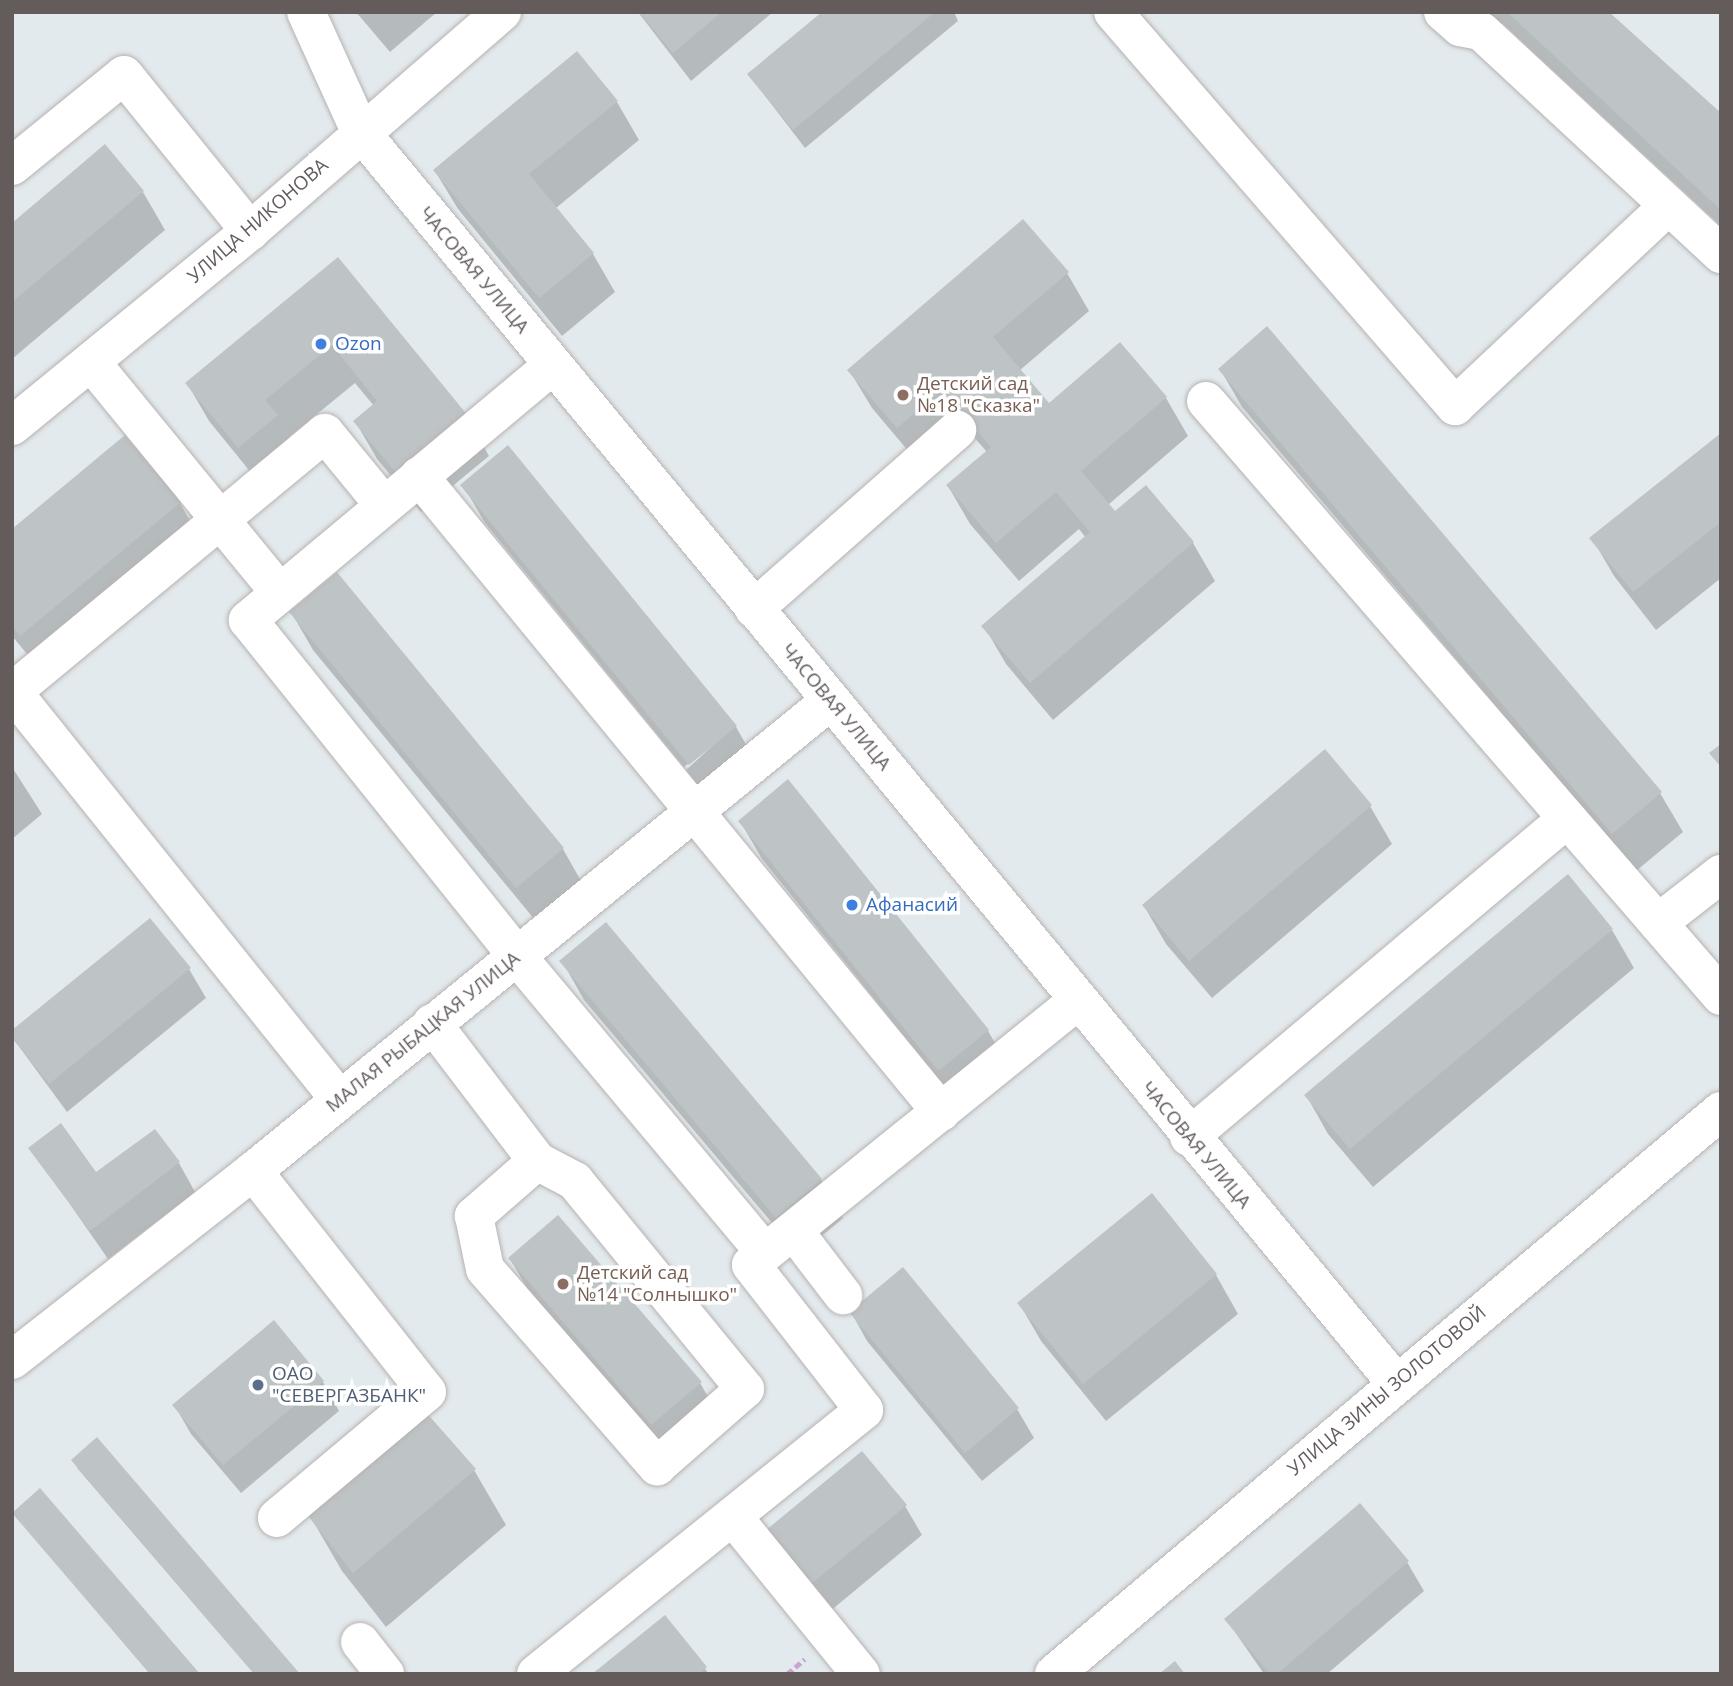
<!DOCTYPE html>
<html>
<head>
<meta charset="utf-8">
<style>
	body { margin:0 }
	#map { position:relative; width:1733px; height:1686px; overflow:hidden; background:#e3eaed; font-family:"Open Sans",sans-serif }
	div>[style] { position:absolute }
	.shadow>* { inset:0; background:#0003 }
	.building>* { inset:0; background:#bec4c6 }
	.path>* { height:4.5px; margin-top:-2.25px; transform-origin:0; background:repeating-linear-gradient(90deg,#cba4d5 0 7px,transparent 0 10.5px) }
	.roads { filter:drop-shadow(0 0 2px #b8b2b1) drop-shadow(0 0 2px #b8b2b1) }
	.minor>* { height:38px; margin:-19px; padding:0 19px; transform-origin:19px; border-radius:19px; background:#fff }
	.dots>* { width:19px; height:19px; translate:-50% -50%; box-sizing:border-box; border:4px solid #fff; border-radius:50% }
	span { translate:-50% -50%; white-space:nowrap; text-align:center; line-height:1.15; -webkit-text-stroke:7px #fff; paint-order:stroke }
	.street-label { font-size:19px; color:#635c5b }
	.shop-label { font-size:19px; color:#366cbe }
	.left { translate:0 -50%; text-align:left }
	.education-label { font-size:19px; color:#785e54 }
	.service-label { font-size:19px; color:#4e5e75 }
	.frame { position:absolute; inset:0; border:14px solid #635c5b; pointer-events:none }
</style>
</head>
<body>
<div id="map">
	<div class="shadow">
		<i style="clip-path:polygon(356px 12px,437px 12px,390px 52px)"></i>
		<i style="clip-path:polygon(638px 12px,773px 12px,691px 81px)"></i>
		<i style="clip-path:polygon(825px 12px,954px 12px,958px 21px,805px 148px,749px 75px)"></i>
		<i style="clip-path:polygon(1451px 12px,1606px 12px,1721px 115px,1721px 226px,1502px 23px,1487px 44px)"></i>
		<i style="clip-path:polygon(617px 102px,639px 140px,556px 208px,593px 254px,615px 292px,562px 336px,458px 209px,435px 171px)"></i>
		<i style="clip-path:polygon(143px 192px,165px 230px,12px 359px,12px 225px)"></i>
		<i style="clip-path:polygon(337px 259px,467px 418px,489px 456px,421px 512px,377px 459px,355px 421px,374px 406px,355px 383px,289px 437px,299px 455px,261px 485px,209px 421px,187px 383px)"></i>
		<i style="clip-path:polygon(1067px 273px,1089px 311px,1019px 371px,1049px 406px,1166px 398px,1188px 436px,1108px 505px,1115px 513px,1193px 543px,1215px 581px,1053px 720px,1006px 664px,984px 626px,1086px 538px,1079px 529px,1019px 581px,970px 524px,948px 486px,987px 452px,965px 427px,920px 465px,872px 408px,849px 370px)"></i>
		<i style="clip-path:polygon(1220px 369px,1660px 793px,1683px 832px,1636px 871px,1242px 407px)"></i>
		<i style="clip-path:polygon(1721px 435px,1721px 578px,1656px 630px,1614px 576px,1592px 538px)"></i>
		<i style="clip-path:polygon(125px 437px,180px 503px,202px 542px,43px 673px,12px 636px,12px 531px)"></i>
		<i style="clip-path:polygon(463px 485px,736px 727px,758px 765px,712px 802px,686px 770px,733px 727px,684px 767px,485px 523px)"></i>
		<i style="clip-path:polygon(337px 574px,563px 849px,585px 888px,539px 925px,313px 650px,291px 612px)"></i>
		<i style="clip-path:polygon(12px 767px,42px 814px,12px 839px)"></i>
		<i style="clip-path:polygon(1370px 806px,1392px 844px,1212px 998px,1166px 944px,1144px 906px)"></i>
		<i style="clip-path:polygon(740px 821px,988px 1031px,1010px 1069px,962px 1108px,762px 859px)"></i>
		<i style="clip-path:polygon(606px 924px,821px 1180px,843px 1218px,799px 1255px,584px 1000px,562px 961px)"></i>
		<i style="clip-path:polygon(1612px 930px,1634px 968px,1373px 1187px,1328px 1134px,1306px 1095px)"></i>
		<i style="clip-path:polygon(189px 969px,206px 998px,67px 1112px,12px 1037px)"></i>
		<i style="clip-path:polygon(31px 1148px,95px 1175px,179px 1163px,195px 1192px,108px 1259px)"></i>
		<i style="clip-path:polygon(1152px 1196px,1216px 1275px,1238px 1314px,1106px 1421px,1041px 1341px,1019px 1303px)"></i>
		<i style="clip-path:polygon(510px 1259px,700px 1383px,717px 1412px,669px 1453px,527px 1288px)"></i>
		<i style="clip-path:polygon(851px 1312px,1017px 1409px,1034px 1438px,982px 1481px,867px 1341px)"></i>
		<i style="clip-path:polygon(323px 1382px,339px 1411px,241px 1493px,191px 1434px,175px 1406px)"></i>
		<i style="clip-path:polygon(73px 1460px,254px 1674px,78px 1469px)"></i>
		<i style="clip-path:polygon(474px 1470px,506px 1525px,386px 1627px,342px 1571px,310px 1516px)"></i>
		<i style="clip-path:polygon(905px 1506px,922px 1535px,817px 1622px,773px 1570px)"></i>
		<i style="clip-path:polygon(14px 1513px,198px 1674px,150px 1674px)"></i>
		<i style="clip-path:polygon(1407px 1562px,1424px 1591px,1327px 1674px,1264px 1674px,1226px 1619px)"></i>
		<i style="clip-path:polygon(665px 1617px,709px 1674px,595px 1674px)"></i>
	</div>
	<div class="building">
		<i style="clip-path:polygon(639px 12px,722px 12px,673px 53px)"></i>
		<i style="clip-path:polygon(822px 12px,935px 12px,793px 130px,747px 74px)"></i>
		<i style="clip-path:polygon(1507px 12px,1609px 12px,1721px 113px,1721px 210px)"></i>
		<i style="clip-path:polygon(577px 51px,618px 101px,529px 174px,594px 253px,539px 298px,433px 170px)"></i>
		<i style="clip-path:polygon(105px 144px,144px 191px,12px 302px,12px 223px)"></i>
		<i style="clip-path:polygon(1023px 219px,1069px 272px,993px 337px,1049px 403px,1120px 342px,1167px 397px,1081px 471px,1115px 511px,1146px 485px,1194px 542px,1030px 683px,981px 626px,1090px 532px,1056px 492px,996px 543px,946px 485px,991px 447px,942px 390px,897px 428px,847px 370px)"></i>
		<i style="clip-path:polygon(338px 257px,469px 417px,398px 475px,353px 421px,377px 401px,332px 345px,265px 400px,278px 415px,238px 448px,185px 383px)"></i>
		<i style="clip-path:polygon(1267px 326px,1662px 792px,1612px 834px,1218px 369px)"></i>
		<i style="clip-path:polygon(1721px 433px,1721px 522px,1633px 592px,1589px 538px)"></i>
		<i style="clip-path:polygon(125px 435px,181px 502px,20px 636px,12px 626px,12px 529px)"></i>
		<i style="clip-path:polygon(508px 445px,737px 726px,689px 765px,460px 485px)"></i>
		<i style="clip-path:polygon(337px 572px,564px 848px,516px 888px,289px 612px)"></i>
		<i style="clip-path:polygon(1721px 744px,1721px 767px,1709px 753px)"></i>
		<i style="clip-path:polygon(1325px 749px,1372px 805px,1189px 961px,1142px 905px)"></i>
		<i style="clip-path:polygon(788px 779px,989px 1030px,938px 1071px,738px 821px)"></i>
		<i style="clip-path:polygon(1568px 874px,1613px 929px,1350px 1149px,1304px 1095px)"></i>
		<i style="clip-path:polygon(150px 918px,191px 968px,49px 1084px,12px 1038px,12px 1030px)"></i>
		<i style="clip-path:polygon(606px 922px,822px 1179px,776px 1218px,559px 961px)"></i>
		<i style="clip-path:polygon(61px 1123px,96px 1172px,155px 1129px,180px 1162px,90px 1231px,28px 1148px)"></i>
		<i style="clip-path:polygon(1152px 1193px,1217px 1274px,1083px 1384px,1017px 1303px)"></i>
		<i style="clip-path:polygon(558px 1215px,702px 1382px,651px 1425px,508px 1258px)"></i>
		<i style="clip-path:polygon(903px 1267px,1019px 1408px,965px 1453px,849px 1312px)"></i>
		<i style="clip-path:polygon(274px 1320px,324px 1381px,223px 1465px,172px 1405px)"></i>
		<i style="clip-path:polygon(425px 1411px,476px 1469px,353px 1573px,308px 1516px)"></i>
		<i style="clip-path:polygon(97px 1437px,300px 1674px,254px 1674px,71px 1460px)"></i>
		<i style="clip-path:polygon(862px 1451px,907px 1505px,799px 1594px,754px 1540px)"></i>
		<i style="clip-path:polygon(40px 1488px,200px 1674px,150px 1674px,12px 1513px)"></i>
		<i style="clip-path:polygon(1360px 1503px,1409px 1561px,1277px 1674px,1270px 1674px,1224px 1619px)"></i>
		<i style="clip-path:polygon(665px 1615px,707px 1667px,699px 1674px,592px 1674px)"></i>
		<i style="clip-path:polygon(1175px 1661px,1185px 1674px,1159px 1674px)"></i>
	</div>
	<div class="path">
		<i style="left:787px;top:1674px;width:23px;rotate:-40deg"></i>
	</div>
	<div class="roads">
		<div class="minor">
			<i style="left:306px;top:12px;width:131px;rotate:65.6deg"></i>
			<i style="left:360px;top:131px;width:1625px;rotate:50.39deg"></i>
			<i style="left:1113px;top:12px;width:522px;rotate:49.04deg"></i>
			<i style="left:1455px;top:406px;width:291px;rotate:-43.2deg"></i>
			<i style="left:1443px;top:12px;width:23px;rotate:41deg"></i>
			<i style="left:1460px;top:27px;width:21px;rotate:11deg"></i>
			<i style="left:1481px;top:31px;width:328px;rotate:42.9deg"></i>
			<i style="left:12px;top:166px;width:144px;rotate:-39.1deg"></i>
			<i style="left:124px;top:75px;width:201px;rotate:51.1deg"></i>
			<i style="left:91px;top:362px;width:297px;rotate:50.7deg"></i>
			<i style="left:553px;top:365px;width:398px;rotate:140.1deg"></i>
			<i style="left:248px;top:620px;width:429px;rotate:51.3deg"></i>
			<i style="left:516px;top:955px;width:388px;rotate:50.1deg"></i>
			<i style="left:765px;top:1253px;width:402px;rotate:-38.9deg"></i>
			<i style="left:1206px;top:401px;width:787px;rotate:49.12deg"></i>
			<i style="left:12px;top:426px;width:308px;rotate:-39.3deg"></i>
			<i style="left:250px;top:231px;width:334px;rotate:-41deg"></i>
			<i style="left:419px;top:476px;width:823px;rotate:50.62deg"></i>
			<i style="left:754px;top:609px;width:271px;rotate:-41.4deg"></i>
			<i style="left:12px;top:691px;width:524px;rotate:51.27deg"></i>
			<i style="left:12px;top:692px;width:406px;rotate:-39.6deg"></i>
			<i style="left:325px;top:433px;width:93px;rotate:50.7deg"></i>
			<i style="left:1658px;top:923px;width:80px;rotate:-37.9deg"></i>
			<i style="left:432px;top:1023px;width:173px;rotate:52.7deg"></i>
			<i style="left:537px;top:1161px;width:84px;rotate:138.9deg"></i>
			<i style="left:474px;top:1216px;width:54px;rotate:78.3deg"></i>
			<i style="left:485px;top:1269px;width:262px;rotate:48.9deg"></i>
			<i style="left:657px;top:1466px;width:117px;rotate:-41.2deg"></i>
			<i style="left:745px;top:1389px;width:269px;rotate:-129.3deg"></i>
			<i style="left:575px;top:1181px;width:43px;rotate:-152.2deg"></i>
			<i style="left:1189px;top:1137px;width:493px;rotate:-40.1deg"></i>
			<i style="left:253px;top:1171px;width:281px;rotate:51.8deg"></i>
			<i style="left:427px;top:1392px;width:196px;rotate:140deg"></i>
			<i style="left:794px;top:1231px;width:81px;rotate:52.6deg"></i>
			<i style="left:12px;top:1360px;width:306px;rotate:-38.1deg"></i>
			<i style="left:253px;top:1171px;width:744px;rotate:-39.16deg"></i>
			<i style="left:734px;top:1518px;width:201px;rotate:50.9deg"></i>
			<i style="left:360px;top:1642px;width:41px;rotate:52deg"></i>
			<i style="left:536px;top:1674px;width:421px;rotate:-38.8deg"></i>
			<i style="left:864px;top:1410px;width:184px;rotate:-127.9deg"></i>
			<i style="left:751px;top:1265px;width:18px;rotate:-41deg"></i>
			<i style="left:1054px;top:1674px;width:873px;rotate:-40.17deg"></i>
		</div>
	</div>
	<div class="dots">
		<i style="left:321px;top:344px;background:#3f7fe0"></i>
		<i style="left:903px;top:395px;background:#8d6e63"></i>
		<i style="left:852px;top:905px;background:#3f7fe0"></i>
		<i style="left:563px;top:1284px;background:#8d6e63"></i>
		<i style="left:258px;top:1385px;background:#5c6f8a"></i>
	</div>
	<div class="street-label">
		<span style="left:258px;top:221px;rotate:-41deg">УЛИЦА НИКОНОВА</span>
		<span style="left:474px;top:270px;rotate:50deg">ЧАСОВАЯ УЛИЦА</span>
		<span style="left:836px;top:707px;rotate:50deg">ЧАСОВАЯ УЛИЦА</span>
		<span style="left:423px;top:1032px;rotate:-39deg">МАЛАЯ РЫБАЦКАЯ УЛИЦА</span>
		<span style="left:1196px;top:1145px;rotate:50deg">ЧАСОВАЯ УЛИЦА</span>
		<span style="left:1387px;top:1391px;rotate:-40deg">УЛИЦА ЗИНЫ ЗОЛОТОВОЙ</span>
	</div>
	<div class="shop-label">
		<span class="left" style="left:335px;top:344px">Ozon</span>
		<span class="left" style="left:866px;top:905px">Афанасий</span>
	</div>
	<div class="education-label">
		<span class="left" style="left:917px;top:395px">Детский сад<br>№18 "Сказка"</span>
		<span class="left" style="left:577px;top:1284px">Детский сад<br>№14 "Солнышко"</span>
	</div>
	<div class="service-label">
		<span class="left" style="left:272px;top:1385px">ОАО<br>"СЕВЕРГАЗБАНК"</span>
	</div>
	<div class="frame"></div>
</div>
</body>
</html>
